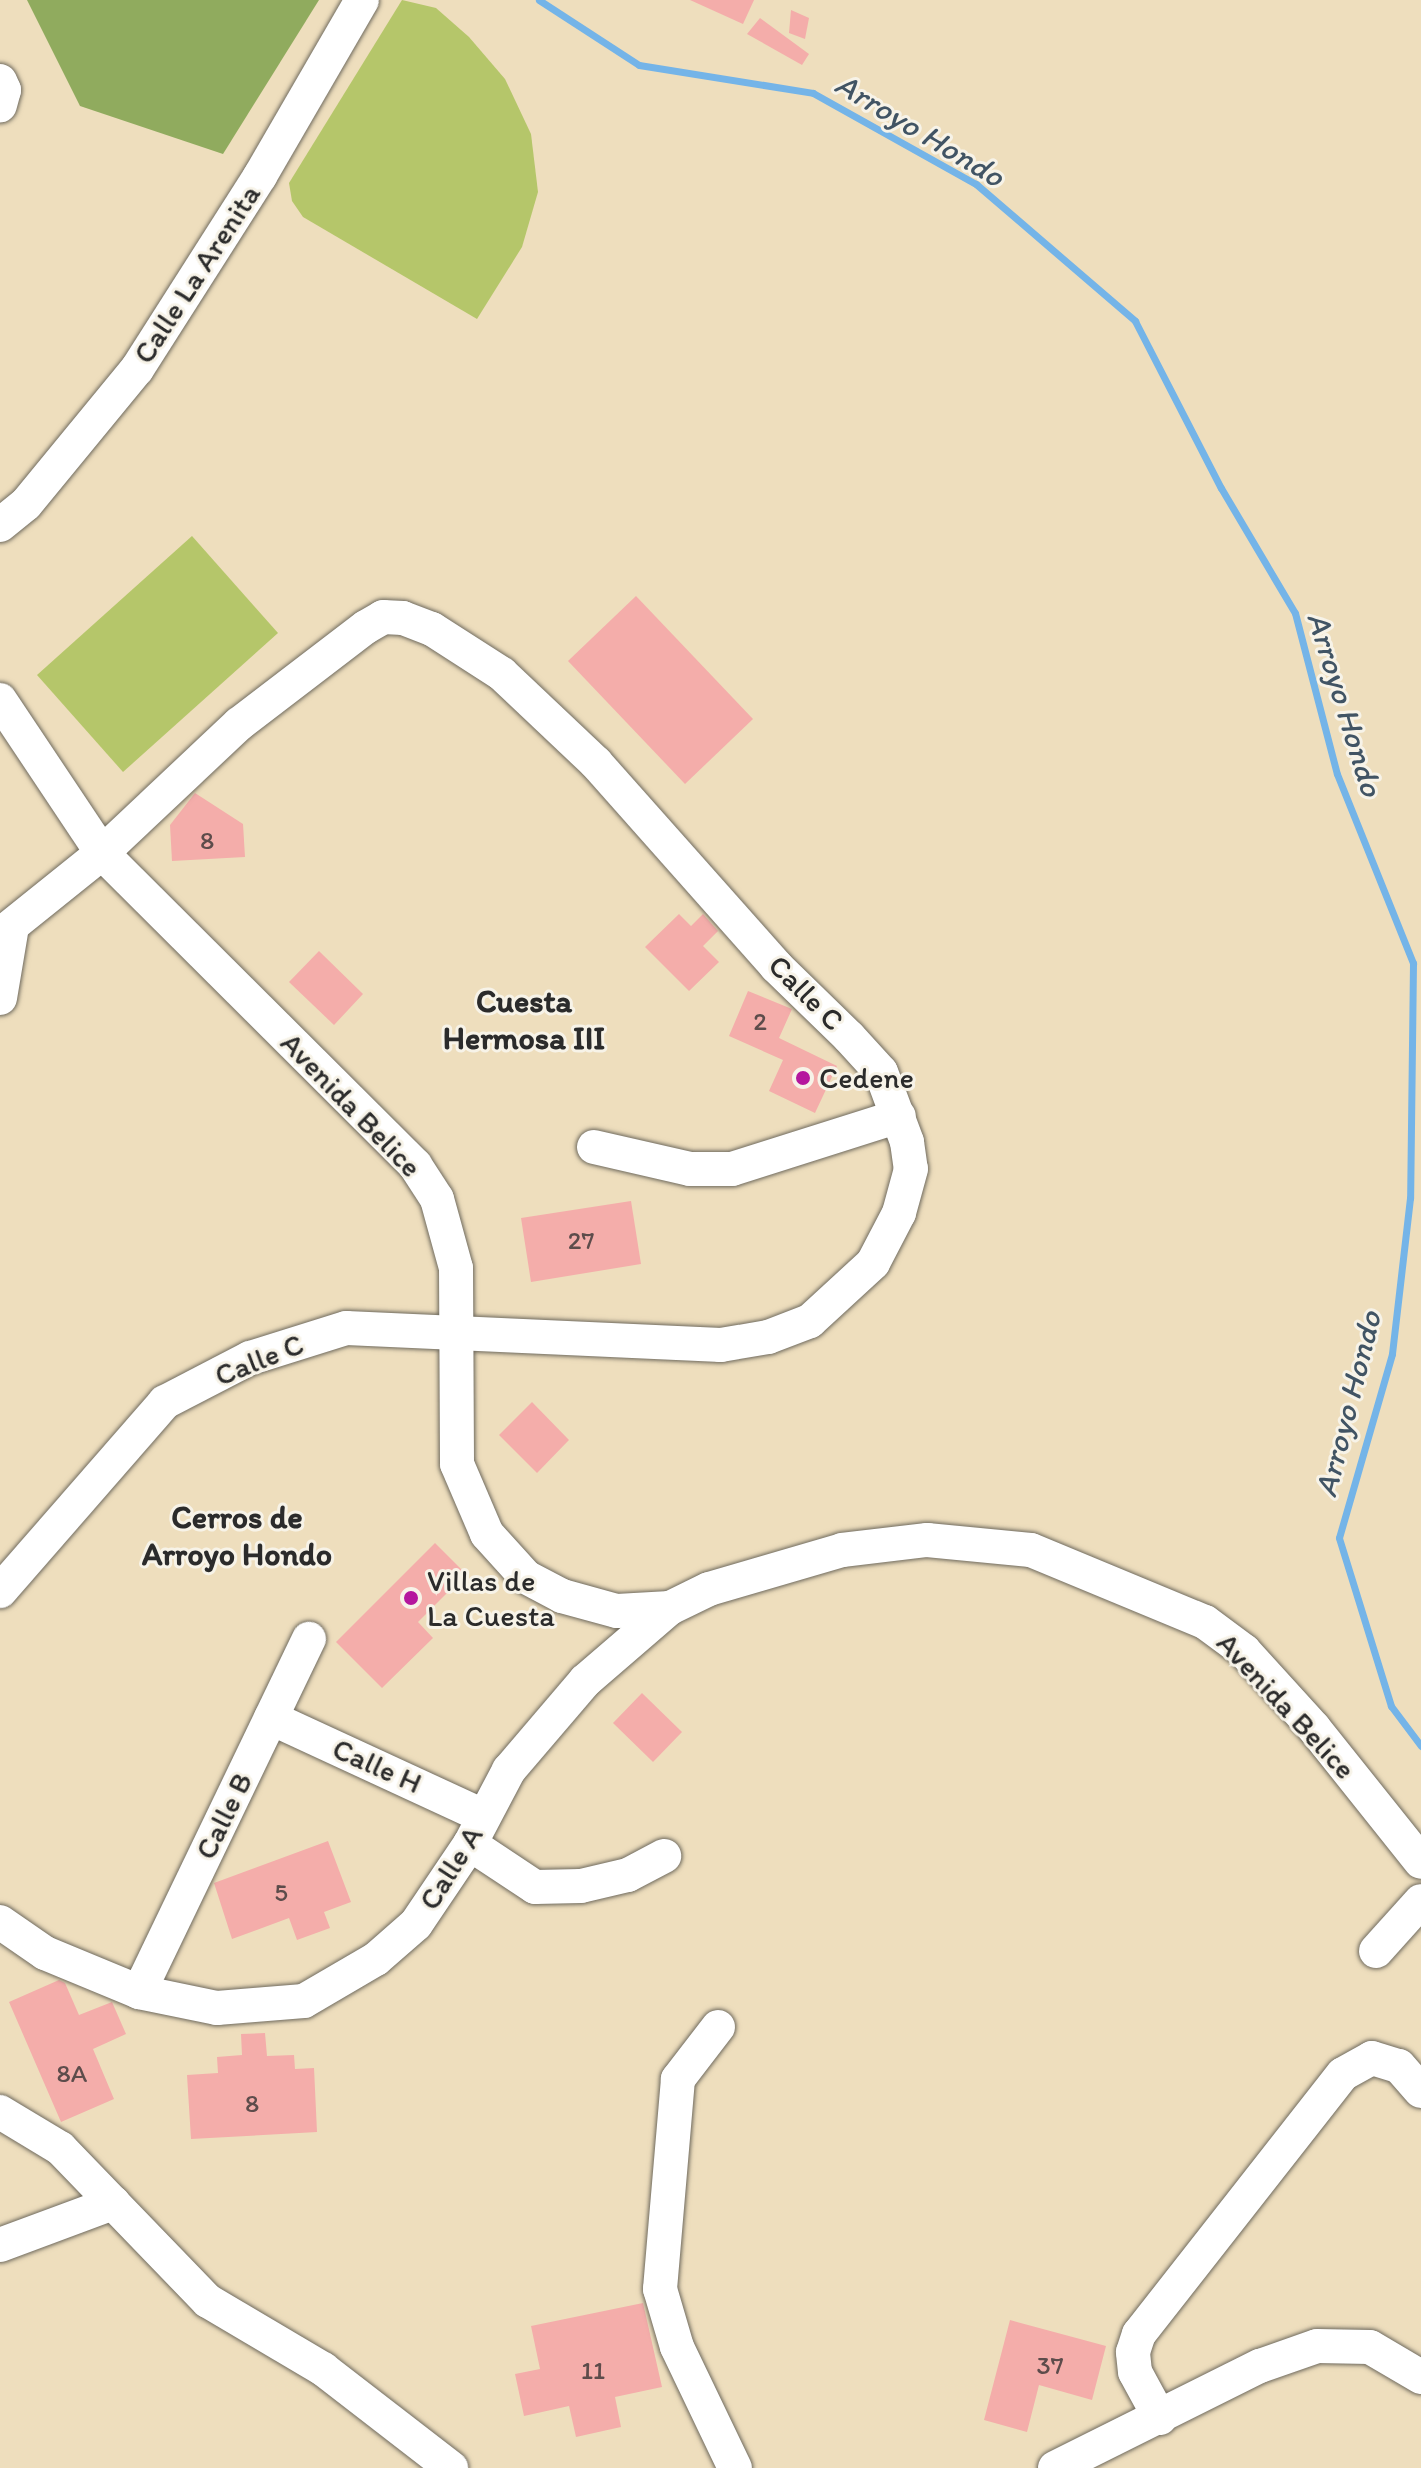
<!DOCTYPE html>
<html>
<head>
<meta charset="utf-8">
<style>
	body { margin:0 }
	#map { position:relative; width:1421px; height:2468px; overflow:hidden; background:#eedebd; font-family:Itim,sans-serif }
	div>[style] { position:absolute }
	.green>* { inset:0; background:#b5c66a }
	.forest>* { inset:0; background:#90ab5e }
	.stream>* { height:7px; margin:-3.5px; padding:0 3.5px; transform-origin:3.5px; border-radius:3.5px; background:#74b4e8 }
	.building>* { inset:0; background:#f4adaa }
	.roads { filter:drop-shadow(0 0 2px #6f6a5e) drop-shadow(0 0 2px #6f6a5e) }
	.minor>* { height:34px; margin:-17px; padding:0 17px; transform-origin:17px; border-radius:17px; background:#fff }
	.dots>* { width:22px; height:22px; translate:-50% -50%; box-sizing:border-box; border:4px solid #f7f3e8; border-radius:50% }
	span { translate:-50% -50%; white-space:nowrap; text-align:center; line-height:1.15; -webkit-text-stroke:6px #f7f3e8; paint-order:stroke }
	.number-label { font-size:26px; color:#5d4c4b }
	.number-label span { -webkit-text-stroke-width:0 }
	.street-label { font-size:30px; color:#2b2b2b }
	.poi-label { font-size:30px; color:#2b2b2b }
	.left { translate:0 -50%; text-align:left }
	.water-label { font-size:32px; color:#415464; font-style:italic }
	.neighbourhood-label { font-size:32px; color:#2b2b2b; font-weight:700 }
</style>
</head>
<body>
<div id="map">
	<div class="green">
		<i style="clip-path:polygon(402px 0,436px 8px,469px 37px,505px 79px,531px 134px,538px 192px,522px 247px,477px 319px,303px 217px,292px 201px,289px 183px)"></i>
		<i style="clip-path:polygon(192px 536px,278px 633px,123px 772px,37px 675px)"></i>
	</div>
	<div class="forest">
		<i style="clip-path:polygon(27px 0,319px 0,223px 154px,80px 106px)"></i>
	</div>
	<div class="stream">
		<i style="left:539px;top:0;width:119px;rotate:33deg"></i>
		<i style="left:639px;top:65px;width:176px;rotate:9.1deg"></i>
		<i style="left:813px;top:93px;width:187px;rotate:29.2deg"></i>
		<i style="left:976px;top:184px;width:210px;rotate:40.7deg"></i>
		<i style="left:1135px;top:321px;width:188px;rotate:62.8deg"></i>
		<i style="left:1221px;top:488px;width:145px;rotate:59.4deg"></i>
		<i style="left:1295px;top:613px;width:166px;rotate:75.4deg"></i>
		<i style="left:1337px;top:774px;width:204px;rotate:68.1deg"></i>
		<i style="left:1413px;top:963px;width:235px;rotate:90.7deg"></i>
		<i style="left:1410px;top:1198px;width:157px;rotate:96.6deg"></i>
		<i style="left:1392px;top:1354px;width:191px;rotate:106.1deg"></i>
		<i style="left:1339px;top:1538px;width:176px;rotate:72.8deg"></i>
		<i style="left:1391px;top:1706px;width:50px;rotate:53.1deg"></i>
	</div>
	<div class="building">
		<i style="clip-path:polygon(690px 0,754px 0,743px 24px)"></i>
		<i style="clip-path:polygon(791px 10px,809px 18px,805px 39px,789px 33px)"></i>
		<i style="clip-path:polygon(760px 18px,809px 54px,802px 65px,747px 34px)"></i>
		<i style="clip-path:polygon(636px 596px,753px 719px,685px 784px,568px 661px)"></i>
		<i style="clip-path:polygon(195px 793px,243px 824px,245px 857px,172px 861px,170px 825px)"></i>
		<i style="clip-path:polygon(679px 914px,691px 926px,703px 914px,718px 931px,703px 946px,719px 962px,689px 991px,645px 947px)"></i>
		<i style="clip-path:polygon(319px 951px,363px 994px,334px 1025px,289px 982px)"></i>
		<i style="clip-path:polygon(748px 991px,792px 1009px,779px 1038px,837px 1066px,815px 1113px,769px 1091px,783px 1060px,729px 1036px)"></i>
		<i style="clip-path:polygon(631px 1201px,641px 1264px,531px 1282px,521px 1218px)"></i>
		<i style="clip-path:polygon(532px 1402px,569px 1440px,537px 1473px,499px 1435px)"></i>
		<i style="clip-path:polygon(435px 1543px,466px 1574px,418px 1622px,433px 1638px,382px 1688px,336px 1642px)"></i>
		<i style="clip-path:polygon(642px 1693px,682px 1732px,653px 1762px,613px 1723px)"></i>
		<i style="clip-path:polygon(328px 1841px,351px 1902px,324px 1912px,330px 1928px,297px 1940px,289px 1918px,232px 1939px,214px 1883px)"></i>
		<i style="clip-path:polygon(59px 1980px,65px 1983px,79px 2015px,112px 2002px,126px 2034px,93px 2049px,114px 2099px,61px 2122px,9px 2002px)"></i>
		<i style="clip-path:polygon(265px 2033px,267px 2056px,294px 2055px,295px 2069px,314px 2068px,317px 2132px,191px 2139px,187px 2075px,218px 2073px,217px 2057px,242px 2055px,241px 2034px)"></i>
		<i style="clip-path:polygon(643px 2303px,662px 2387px,615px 2397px,621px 2427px,576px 2437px,569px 2406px,524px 2416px,515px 2374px,540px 2369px,531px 2326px)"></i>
		<i style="clip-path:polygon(1010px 2320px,1106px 2346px,1092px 2400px,1039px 2385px,1027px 2432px,984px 2420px)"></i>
	</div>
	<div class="roads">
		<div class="minor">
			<i style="left:0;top:81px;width:10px;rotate:66deg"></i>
			<i style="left:4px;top:90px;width:16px;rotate:105deg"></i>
			<i style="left:0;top:525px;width:33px;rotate:-39deg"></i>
			<i style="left:26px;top:504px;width:175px;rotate:-50.6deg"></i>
			<i style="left:137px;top:369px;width:229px;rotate:-57.5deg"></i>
			<i style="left:260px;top:176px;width:203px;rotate:-59.9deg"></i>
			<i style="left:0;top:700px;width:184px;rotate:56.3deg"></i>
			<i style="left:102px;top:853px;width:442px;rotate:44.9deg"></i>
			<i style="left:415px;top:1165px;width:40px;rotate:57.1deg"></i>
			<i style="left:437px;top:1199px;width:72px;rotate:74.6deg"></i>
			<i style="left:456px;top:1268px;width:196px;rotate:89.7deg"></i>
			<i style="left:457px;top:1464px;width:76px;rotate:66.8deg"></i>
			<i style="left:487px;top:1534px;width:58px;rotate:47.8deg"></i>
			<i style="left:526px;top:1577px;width:41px;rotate:27.8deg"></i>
			<i style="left:562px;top:1596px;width:57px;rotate:15.3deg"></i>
			<i style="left:617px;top:1611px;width:53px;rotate:-3.2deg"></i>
			<i style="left:0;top:935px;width:131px;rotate:-38.8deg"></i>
			<i style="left:102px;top:853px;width:188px;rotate:-43.3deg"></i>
			<i style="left:239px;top:724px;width:160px;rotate:-37.4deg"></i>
			<i style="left:366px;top:627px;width:20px;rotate:-30deg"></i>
			<i style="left:383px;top:617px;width:20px;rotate:3deg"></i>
			<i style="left:403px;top:618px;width:31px;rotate:21deg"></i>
			<i style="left:432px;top:629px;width:83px;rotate:32.7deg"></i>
			<i style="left:502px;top:674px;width:129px;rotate:43.4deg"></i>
			<i style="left:596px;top:763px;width:271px;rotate:48.4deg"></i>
			<i style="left:776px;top:966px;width:102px;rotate:44.2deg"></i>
			<i style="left:849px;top:1037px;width:47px;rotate:47.6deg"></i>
			<i style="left:881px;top:1072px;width:75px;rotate:69.6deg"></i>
			<i style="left:907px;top:1142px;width:27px;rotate:82deg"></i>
			<i style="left:911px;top:1169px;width:46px;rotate:105.3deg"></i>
			<i style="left:899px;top:1213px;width:56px;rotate:117.5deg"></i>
			<i style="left:873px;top:1263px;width:86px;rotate:137.4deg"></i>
			<i style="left:810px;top:1321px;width:45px;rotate:159.1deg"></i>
			<i style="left:768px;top:1337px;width:48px;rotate:170.3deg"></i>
			<i style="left:721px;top:1345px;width:375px;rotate:-177.4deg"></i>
			<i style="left:346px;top:1328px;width:101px;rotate:162.6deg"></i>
			<i style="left:250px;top:1358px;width:96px;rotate:152.6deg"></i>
			<i style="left:165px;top:1402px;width:251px;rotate:131.1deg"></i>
			<i style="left:0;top:998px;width:67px;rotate:-80.5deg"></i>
			<i style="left:594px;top:1147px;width:98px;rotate:12.9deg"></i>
			<i style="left:690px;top:1169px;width:42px"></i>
			<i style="left:732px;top:1169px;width:175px;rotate:-17.6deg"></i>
			<i style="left:271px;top:1718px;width:234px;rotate:24.8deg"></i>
			<i style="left:470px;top:1844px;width:78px;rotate:33.5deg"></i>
			<i style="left:535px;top:1887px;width:46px;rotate:-1.2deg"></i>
			<i style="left:581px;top:1886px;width:48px;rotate:-13.2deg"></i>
			<i style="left:628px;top:1875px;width:41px;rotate:-27.8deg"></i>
			<i style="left:0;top:1922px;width:55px;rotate:34.6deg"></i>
			<i style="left:45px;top:1953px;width:102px;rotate:22.5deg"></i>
			<i style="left:139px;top:1992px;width:80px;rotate:11.6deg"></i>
			<i style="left:217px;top:2008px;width:87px;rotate:-4.6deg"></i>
			<i style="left:304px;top:2001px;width:83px;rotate:-30.3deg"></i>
			<i style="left:376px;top:1959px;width:53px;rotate:-41.2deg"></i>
			<i style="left:416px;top:1924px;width:97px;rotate:-56deg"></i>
			<i style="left:470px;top:1844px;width:84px;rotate:-62.2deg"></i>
			<i style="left:509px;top:1770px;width:117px;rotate:-49.5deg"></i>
			<i style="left:585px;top:1681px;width:112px;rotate:-40.7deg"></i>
			<i style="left:670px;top:1608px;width:43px;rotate:-26deg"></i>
			<i style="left:709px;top:1589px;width:139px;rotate:-16.3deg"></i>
			<i style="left:842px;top:1550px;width:86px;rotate:-6.7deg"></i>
			<i style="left:927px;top:1540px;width:104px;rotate:5.5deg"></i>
			<i style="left:1031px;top:1550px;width:188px;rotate:22.5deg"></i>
			<i style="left:1205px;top:1622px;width:49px;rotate:36.6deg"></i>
			<i style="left:1244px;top:1651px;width:104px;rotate:47.7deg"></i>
			<i style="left:1314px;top:1728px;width:171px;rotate:51.4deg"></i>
			<i style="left:1376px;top:1951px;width:67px;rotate:-48deg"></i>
			<i style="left:139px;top:1992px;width:392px;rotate:-64.3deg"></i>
			<i style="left:718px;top:2027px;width:66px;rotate:127.6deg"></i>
			<i style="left:678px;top:2079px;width:211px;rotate:94.9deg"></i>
			<i style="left:660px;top:2289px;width:60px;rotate:73.7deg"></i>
			<i style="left:677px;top:2347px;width:134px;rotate:64.4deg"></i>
			<i style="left:0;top:2112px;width:70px;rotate:31deg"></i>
			<i style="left:60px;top:2148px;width:213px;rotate:46deg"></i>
			<i style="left:208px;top:2301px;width:134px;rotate:30.6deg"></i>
			<i style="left:323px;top:2369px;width:162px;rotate:37.7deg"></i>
			<i style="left:0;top:2245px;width:121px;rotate:-20.4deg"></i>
			<i style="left:1160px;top:2418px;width:52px;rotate:-118.5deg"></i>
			<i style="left:1135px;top:2372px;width:20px;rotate:-96deg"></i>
			<i style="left:1133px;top:2352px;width:19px;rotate:-72deg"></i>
			<i style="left:1139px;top:2334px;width:330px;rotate:-51.9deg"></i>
			<i style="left:1343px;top:2074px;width:33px;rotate:-29deg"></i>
			<i style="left:1372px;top:2058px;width:28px;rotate:17deg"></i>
			<i style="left:1399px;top:2066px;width:33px;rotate:49deg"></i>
			<i style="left:1055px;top:2468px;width:229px;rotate:-26.5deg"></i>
			<i style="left:1260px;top:2366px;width:60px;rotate:-19.3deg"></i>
			<i style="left:1317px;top:2346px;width:53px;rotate:1.1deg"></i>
			<i style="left:1370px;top:2347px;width:59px;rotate:30.5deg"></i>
		</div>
	</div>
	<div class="dots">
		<i style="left:803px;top:1078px;background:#b5179e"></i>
		<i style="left:411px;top:1598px;background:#b5179e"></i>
	</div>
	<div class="number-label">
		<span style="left:207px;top:841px">8</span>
		<span style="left:760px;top:1022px">2</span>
		<span style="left:581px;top:1241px">27</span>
		<span style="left:281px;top:1893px">5</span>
		<span style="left:72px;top:2074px">8A</span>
		<span style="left:252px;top:2104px">8</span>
		<span style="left:1050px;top:2366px">37</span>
		<span style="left:593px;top:2371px">11</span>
	</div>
	<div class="street-label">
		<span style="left:197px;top:274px;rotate:-57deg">Calle La Arenita</span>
		<span style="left:806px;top:993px;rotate:45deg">Calle C</span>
		<span style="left:351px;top:1105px;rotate:46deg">Avenida Belice</span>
		<span style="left:259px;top:1360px;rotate:-22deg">Calle C</span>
		<span style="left:1286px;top:1706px;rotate:47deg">Avenida Belice</span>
		<span style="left:377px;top:1766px;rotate:24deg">Calle H</span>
		<span style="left:224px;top:1816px;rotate:-64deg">Calle B</span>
		<span style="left:451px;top:1868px;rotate:-58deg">Calle A</span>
	</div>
	<div class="poi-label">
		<span class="left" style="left:819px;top:1078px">Cedene</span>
		<span class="left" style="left:427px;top:1598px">Villas de<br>La Cuesta</span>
	</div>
	<div class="water-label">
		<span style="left:920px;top:130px;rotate:31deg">Arroyo Hondo</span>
		<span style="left:1345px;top:704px;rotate:73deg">Arroyo Hondo</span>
		<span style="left:1348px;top:1404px;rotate:-76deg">Arroyo Hondo</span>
	</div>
	<div class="neighbourhood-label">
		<span style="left:524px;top:1020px">Cuesta<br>Hermosa III</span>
		<span style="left:237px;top:1536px">Cerros de<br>Arroyo Hondo</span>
	</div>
</div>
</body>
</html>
